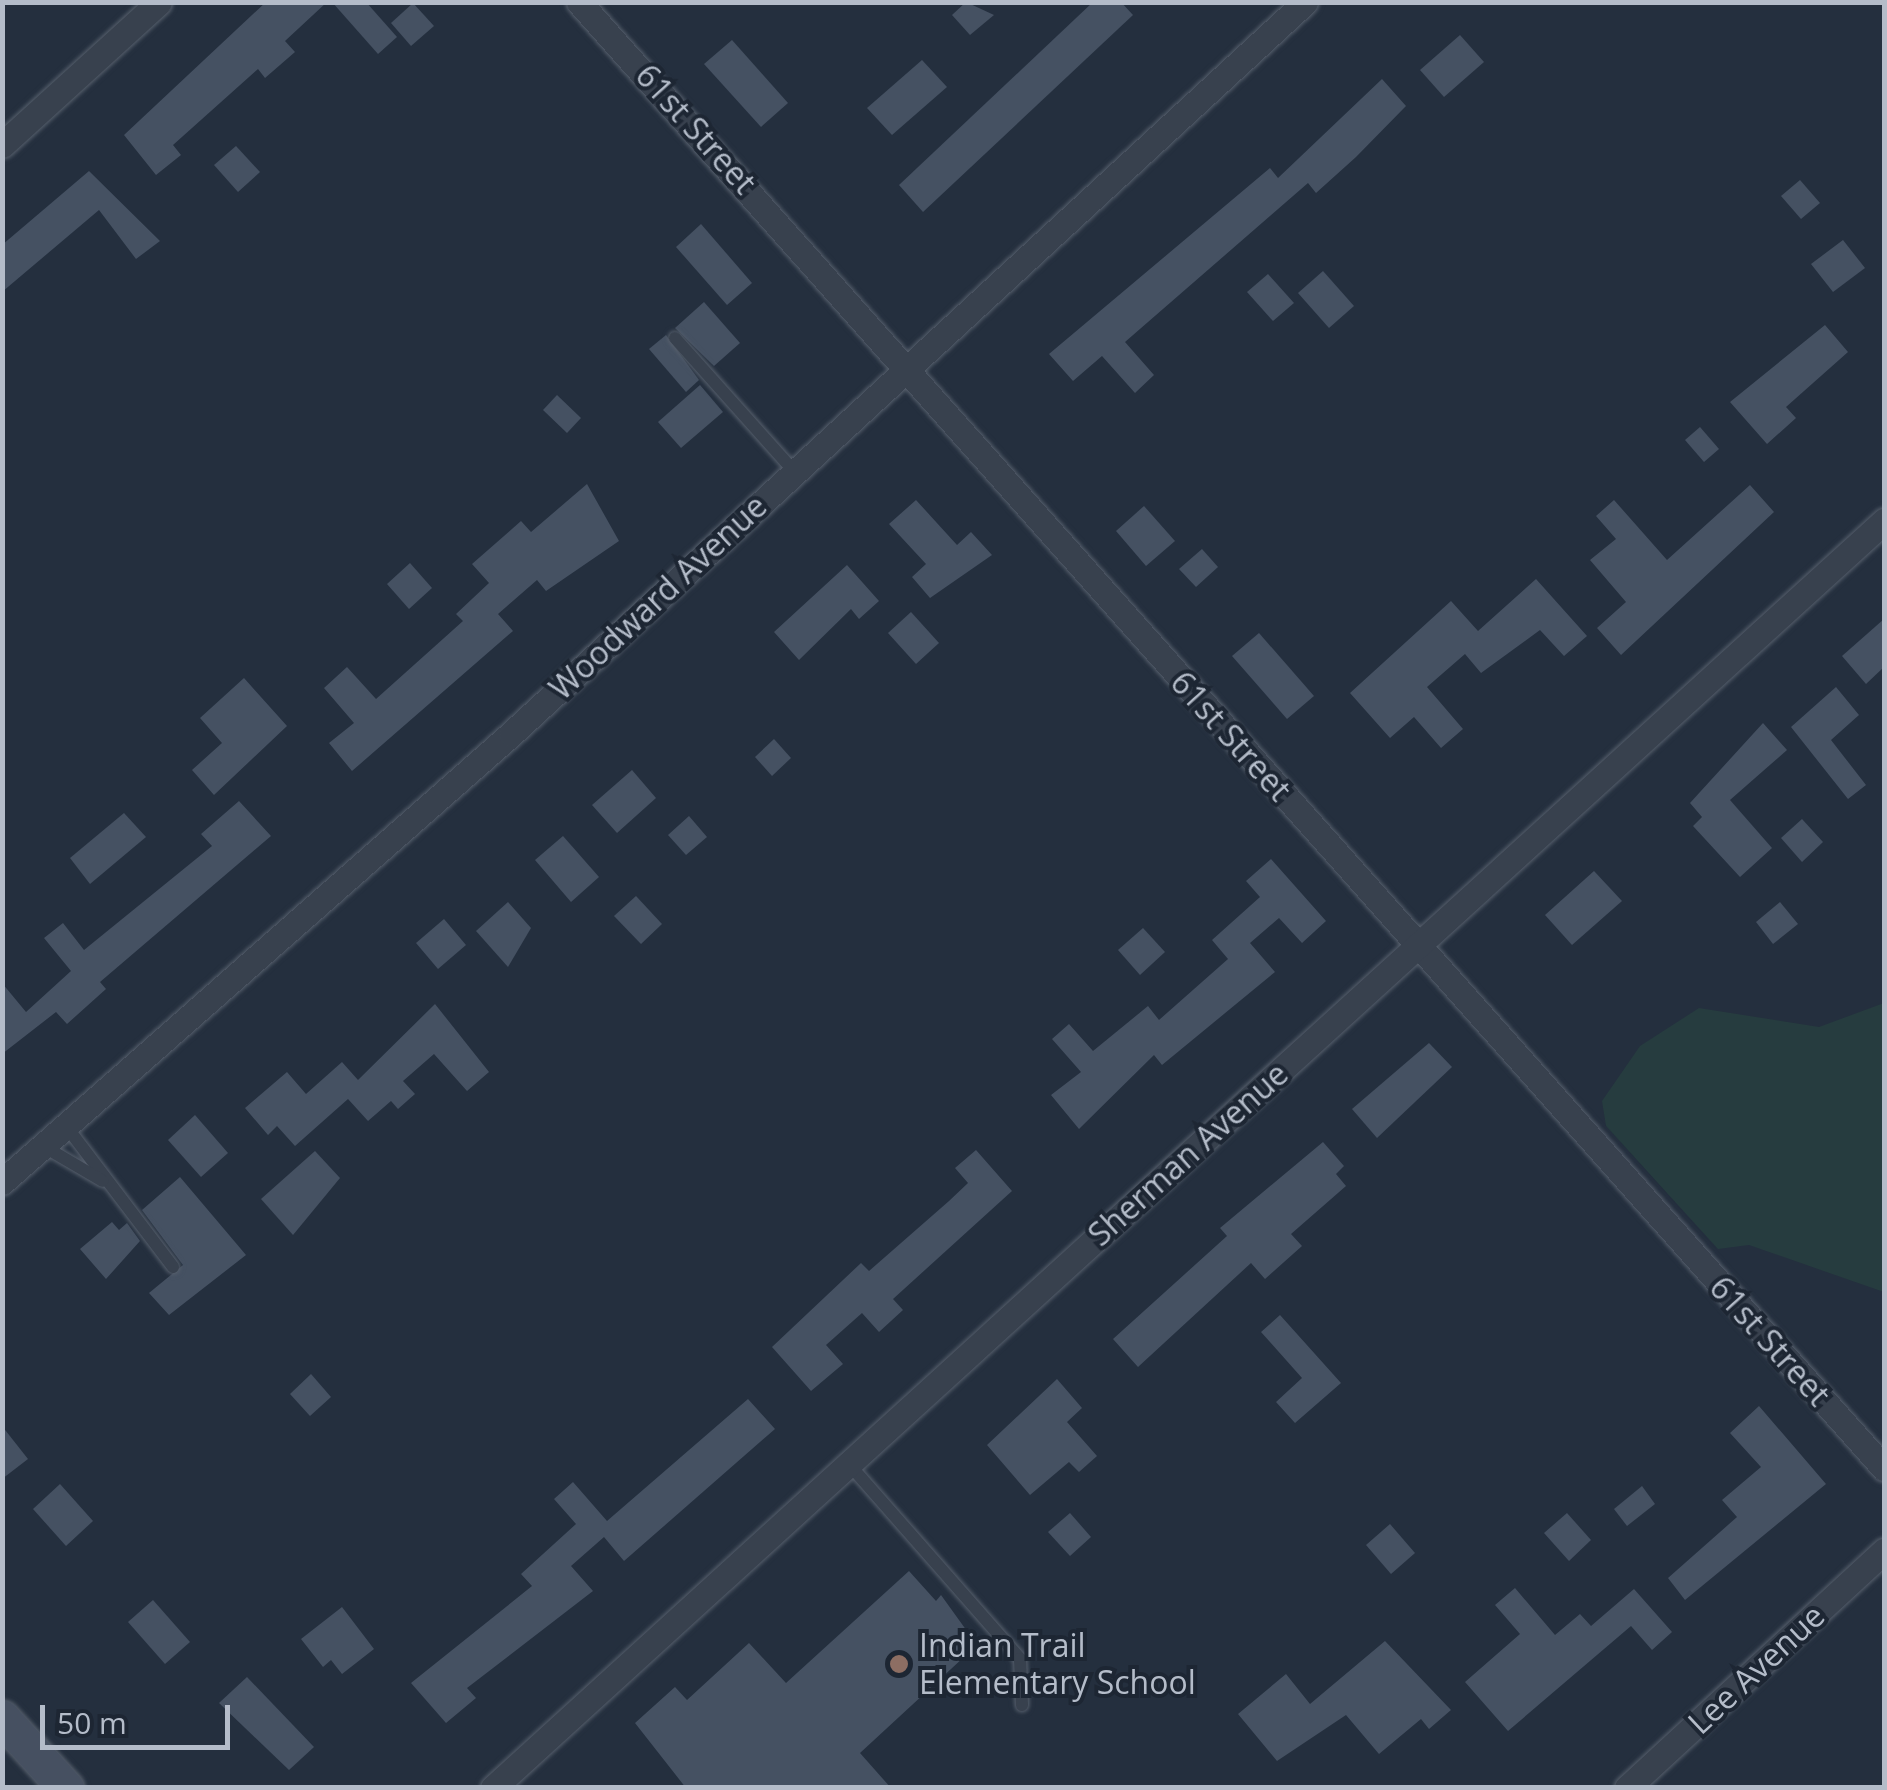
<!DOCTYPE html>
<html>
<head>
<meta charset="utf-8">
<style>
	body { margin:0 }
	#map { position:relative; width:1887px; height:1790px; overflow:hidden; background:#242f3e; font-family:"Open Sans",sans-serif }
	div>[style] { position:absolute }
	.green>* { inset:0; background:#263c3f }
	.building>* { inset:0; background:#455162 }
	.roads { filter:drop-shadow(0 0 2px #565f6c) drop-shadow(0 0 2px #565f6c) }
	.lane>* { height:12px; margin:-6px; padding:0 6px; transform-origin:6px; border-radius:6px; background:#38414e }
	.street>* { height:25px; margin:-12.5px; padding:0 12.5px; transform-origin:12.5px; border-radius:12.5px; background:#38414e }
	.secondary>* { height:35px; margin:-17.5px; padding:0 17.5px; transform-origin:17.5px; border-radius:17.5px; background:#465061 }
	.dots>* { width:28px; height:28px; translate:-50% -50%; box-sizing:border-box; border:5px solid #1d2633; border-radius:50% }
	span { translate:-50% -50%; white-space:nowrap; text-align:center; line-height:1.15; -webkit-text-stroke:8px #1d2633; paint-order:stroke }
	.street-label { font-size:32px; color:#b4bcc9 }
	.poi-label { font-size:32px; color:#b4bcc9 }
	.left { translate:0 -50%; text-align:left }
	.frame { position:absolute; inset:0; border:5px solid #b4bcc9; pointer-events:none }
	.scale { position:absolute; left:40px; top:1705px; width:190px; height:45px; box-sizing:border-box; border:5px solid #b4bcc9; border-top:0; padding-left:12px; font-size:30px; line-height:35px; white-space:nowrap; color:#b4bcc9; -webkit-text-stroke:8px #1d2633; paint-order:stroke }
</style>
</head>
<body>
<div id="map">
	<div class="green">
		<i style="clip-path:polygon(1884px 1003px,1884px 1292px,1749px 1245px,1718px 1249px,1606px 1126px,1602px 1101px,1640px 1046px,1699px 1008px,1819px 1027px)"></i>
	</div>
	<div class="building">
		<i style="clip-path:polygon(266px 2px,327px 2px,285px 41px,295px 52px,265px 78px,258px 69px,173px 145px,181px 155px,156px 175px,124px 135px)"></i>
		<i style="clip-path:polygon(332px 2px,366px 2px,397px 37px,378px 54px)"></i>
		<i style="clip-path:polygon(966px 2px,994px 15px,970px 35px,952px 15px)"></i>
		<i style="clip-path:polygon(1093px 2px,1121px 2px,1133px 15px,923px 212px,899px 185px)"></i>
		<i style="clip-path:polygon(413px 3px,434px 26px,411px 46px,391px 23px)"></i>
		<i style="clip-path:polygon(1460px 35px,1484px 62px,1444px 97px,1420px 70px)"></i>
		<i style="clip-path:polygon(732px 40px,788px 103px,761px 127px,704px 64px)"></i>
		<i style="clip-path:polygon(922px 60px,947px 87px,892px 135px,867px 108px)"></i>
		<i style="clip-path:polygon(1382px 79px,1406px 106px,1356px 157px,1316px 193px,1308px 183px,1125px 342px,1154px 375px,1135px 393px,1102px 356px,1073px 381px,1049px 354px,1270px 168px,1278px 178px)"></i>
		<i style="clip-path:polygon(236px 146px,260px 172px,238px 192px,214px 165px)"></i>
		<i style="clip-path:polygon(89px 171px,160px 241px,136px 259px,99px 210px,2px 292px,2px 245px)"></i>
		<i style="clip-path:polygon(1800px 180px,1820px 203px,1801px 219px,1781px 196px)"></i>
		<i style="clip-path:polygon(701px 224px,752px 283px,727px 305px,676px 247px)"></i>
		<i style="clip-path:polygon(1843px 240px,1865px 268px,1833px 292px,1811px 264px)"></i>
		<i style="clip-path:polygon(1323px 271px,1354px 306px,1329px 328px,1298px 293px)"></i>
		<i style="clip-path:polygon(1268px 274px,1294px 303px,1273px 321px,1247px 292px)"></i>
		<i style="clip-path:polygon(704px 302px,740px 343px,714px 366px,675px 328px)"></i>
		<i style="clip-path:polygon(1825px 325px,1848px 352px,1786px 407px,1796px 418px,1767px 444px,1730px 402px)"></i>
		<i style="clip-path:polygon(666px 335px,699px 380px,686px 392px,649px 349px)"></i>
		<i style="clip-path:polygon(700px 385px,723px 412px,681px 448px,658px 422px)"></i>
		<i style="clip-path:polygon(557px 395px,581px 418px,567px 433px,543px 410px)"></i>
		<i style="clip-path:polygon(1700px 427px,1719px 449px,1704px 462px,1685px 440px)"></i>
		<i style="clip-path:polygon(587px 484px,619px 541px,546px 591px,537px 580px,498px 614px,513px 631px,352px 771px,329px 743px,354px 723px,324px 688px,347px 667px,376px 699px,463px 621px,456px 614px,489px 583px,472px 564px,521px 521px,531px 532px)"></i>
		<i style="clip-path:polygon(1750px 485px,1774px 512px,1621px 655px,1597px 628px,1626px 602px,1590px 560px,1616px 539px,1596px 516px,1614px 500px,1667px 560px)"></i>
		<i style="clip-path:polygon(916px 500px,957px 545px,971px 532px,992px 555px,930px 598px,912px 577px,926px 564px,889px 524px)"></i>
		<i style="clip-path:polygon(1144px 506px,1175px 541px,1146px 566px,1116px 531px)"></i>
		<i style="clip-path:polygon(1202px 549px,1218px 567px,1196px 587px,1179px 569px)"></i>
		<i style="clip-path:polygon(410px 563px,432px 588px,409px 609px,387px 584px)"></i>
		<i style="clip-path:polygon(847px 565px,879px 601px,859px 619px,851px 609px,799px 660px,774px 632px)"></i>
		<i style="clip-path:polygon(1536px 579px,1587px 636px,1564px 656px,1540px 630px,1481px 673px,1465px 654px,1427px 687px,1463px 729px,1441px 748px,1414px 717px,1390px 738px,1350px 693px,1451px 601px,1478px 631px)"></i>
		<i style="clip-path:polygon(911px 612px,939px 643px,916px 664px,888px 633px)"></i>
		<i style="clip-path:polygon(1884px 619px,1884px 667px,1866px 684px,1842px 656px)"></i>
		<i style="clip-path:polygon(1259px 633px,1314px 696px,1287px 719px,1232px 656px)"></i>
		<i style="clip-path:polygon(244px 678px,287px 726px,214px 795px,192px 770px,222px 743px,200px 718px)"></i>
		<i style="clip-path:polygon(1836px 687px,1859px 715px,1831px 740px,1866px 785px,1848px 799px,1791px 727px)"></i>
		<i style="clip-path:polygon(1763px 723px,1787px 750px,1730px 800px,1772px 848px,1740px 877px,1693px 826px,1702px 817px,1690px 803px)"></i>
		<i style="clip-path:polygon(774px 739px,791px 758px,772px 776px,755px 757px)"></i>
		<i style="clip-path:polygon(632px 770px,656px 798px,617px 833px,592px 805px)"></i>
		<i style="clip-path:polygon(239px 801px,271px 836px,100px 982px,106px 989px,67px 1024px,56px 1012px,2px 1054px,2px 983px,26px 1012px,71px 971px,44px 938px,63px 923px,84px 950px,212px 846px,201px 834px)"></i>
		<i style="clip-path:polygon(124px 813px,146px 837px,90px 884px,70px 858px)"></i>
		<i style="clip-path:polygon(689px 816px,707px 837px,686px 855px,668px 835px)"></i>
		<i style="clip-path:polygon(1802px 819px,1823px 842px,1802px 862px,1781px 838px)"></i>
		<i style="clip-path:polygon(563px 836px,599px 877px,571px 902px,535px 860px)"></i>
		<i style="clip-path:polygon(1271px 859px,1326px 921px,1302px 943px,1279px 918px,1250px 943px,1275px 972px,1162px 1065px,1154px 1055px,1079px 1129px,1051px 1095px,1081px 1072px,1052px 1039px,1069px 1024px,1093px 1051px,1148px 1006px,1159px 1020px,1228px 959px,1212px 940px,1260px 897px,1246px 881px)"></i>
		<i style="clip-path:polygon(1594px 871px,1622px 901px,1572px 945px,1545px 915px)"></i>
		<i style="clip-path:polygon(636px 896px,662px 924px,641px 944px,614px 916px)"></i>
		<i style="clip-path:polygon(508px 902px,531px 928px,508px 967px,476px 931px)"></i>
		<i style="clip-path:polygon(1780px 902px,1798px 924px,1773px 944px,1756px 922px)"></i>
		<i style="clip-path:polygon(444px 919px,466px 945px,438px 969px,416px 943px)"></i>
		<i style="clip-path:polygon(1143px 928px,1165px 952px,1140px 975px,1118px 950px)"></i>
		<i style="clip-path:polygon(435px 1004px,489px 1072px,467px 1091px,434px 1054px,403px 1081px,415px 1094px,398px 1109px,391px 1101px,368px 1121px,348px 1099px,295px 1146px,277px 1126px,268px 1135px,245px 1108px,287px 1072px,306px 1094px,342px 1062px,358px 1080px)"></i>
		<i style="clip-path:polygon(1429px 1043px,1452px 1067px,1377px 1138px,1352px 1109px)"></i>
		<i style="clip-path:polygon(195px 1115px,228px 1153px,201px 1177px,168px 1140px)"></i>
		<i style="clip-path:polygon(1323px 1142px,1344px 1166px,1336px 1174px,1346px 1186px,1291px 1234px,1302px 1246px,1265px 1279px,1251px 1263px,1138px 1367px,1113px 1339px,1227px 1236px,1220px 1228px)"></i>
		<i style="clip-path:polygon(976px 1150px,1012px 1191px,893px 1299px,903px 1310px,879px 1332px,862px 1313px,826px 1345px,843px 1364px,811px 1391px,772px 1347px,861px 1263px,869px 1271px,949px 1201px,968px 1183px,955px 1168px)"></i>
		<i style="clip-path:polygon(315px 1151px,340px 1178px,293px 1235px,261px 1199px)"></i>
		<i style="clip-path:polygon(180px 1177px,246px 1255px,169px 1315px,149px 1293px,183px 1265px,142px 1210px)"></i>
		<i style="clip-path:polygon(112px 1222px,119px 1230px,127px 1223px,140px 1241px,106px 1279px,80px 1249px)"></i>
		<i style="clip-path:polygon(1280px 1315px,1341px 1383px,1295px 1423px,1276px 1402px,1302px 1378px,1261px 1332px)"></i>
		<i style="clip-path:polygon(311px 1374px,331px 1397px,310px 1416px,290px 1394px)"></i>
		<i style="clip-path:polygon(1057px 1379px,1082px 1408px,1067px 1422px,1097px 1456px,1079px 1472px,1069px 1462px,1030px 1495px,987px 1445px)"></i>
		<i style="clip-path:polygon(748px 1399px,775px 1429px,624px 1561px,604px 1537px,571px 1566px,593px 1591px,467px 1688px,476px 1698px,446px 1723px,411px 1683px,532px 1586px,521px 1574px,576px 1524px,554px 1499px,573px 1482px,607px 1521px)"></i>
		<i style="clip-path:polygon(1759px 1406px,1826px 1484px,1685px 1600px,1668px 1578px,1737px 1517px,1722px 1500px,1761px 1467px,1730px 1433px)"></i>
		<i style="clip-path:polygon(2px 1426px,28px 1459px,2px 1479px)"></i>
		<i style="clip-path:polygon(60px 1484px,93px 1521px,66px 1546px,33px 1509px)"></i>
		<i style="clip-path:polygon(1642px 1486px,1655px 1504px,1627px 1526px,1614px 1509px)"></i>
		<i style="clip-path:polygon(1070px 1513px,1091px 1537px,1070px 1556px,1048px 1532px)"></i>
		<i style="clip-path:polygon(1567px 1513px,1591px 1540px,1569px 1561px,1544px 1533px)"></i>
		<i style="clip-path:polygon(1390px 1524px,1415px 1553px,1391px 1574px,1366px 1545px)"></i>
		<i style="clip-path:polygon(909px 1571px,936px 1601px,941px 1595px,977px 1645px,860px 1753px,891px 1788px,686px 1788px,635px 1723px,675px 1687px,687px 1700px,749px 1643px,786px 1683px)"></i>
		<i style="clip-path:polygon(1515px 1588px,1555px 1635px,1580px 1614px,1591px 1626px,1634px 1589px,1672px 1632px,1652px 1650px,1631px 1626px,1508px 1731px,1465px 1682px,1520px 1634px,1495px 1605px)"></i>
		<i style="clip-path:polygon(153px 1600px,190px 1642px,165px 1664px,128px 1622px)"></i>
		<i style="clip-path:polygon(342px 1607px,374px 1649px,342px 1674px,331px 1660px,323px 1667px,301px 1639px)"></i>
		<i style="clip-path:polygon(1385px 1641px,1451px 1710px,1429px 1729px,1421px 1719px,1379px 1754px,1346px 1715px,1277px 1761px,1238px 1714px,1286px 1674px,1310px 1704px)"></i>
		<i style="clip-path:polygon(247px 1677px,314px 1747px,289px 1770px,219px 1703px)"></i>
	</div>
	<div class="roads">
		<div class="lane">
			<i style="left:675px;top:338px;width:178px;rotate:48.2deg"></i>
			<i style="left:66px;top:1126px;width:177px;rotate:52.8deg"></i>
			<i style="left:43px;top:1146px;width:69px;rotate:30.3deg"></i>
			<i style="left:848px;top:1463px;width:261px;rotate:48.7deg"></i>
			<i style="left:1020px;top:1659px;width:46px;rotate:87.5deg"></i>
		</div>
		<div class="street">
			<i style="left:579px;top:2px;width:1963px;rotate:48.33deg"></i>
			<i style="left:2px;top:145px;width:212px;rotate:-42.3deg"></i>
			<i style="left:2px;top:1182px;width:678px;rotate:-41.35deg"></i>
			<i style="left:511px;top:734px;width:1080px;rotate:-42.67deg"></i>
			<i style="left:493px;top:1788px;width:1882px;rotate:-42.33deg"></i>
			<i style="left:1627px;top:1788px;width:350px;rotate:-42.7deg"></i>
		</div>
		<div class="secondary">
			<i style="left:2px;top:1718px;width:95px;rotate:47.6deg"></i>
		</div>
	</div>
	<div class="dots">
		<i style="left:899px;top:1664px;background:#8d6e63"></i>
	</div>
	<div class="street-label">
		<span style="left:696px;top:129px;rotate:48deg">61st Street</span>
		<span style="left:658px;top:597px;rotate:-43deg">Woodward Avenue</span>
		<span style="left:1231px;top:736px;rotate:48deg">61st Street</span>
		<span style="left:1188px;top:1154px;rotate:-42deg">Sherman Avenue</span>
		<span style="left:1770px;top:1341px;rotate:48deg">61st Street</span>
		<span style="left:1756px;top:1669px;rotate:-43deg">Lee Avenue</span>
	</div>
	<div class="poi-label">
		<span class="left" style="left:919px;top:1664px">Indian Trail<br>Elementary School</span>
	</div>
	<div class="frame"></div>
	<div class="scale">50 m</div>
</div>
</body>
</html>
